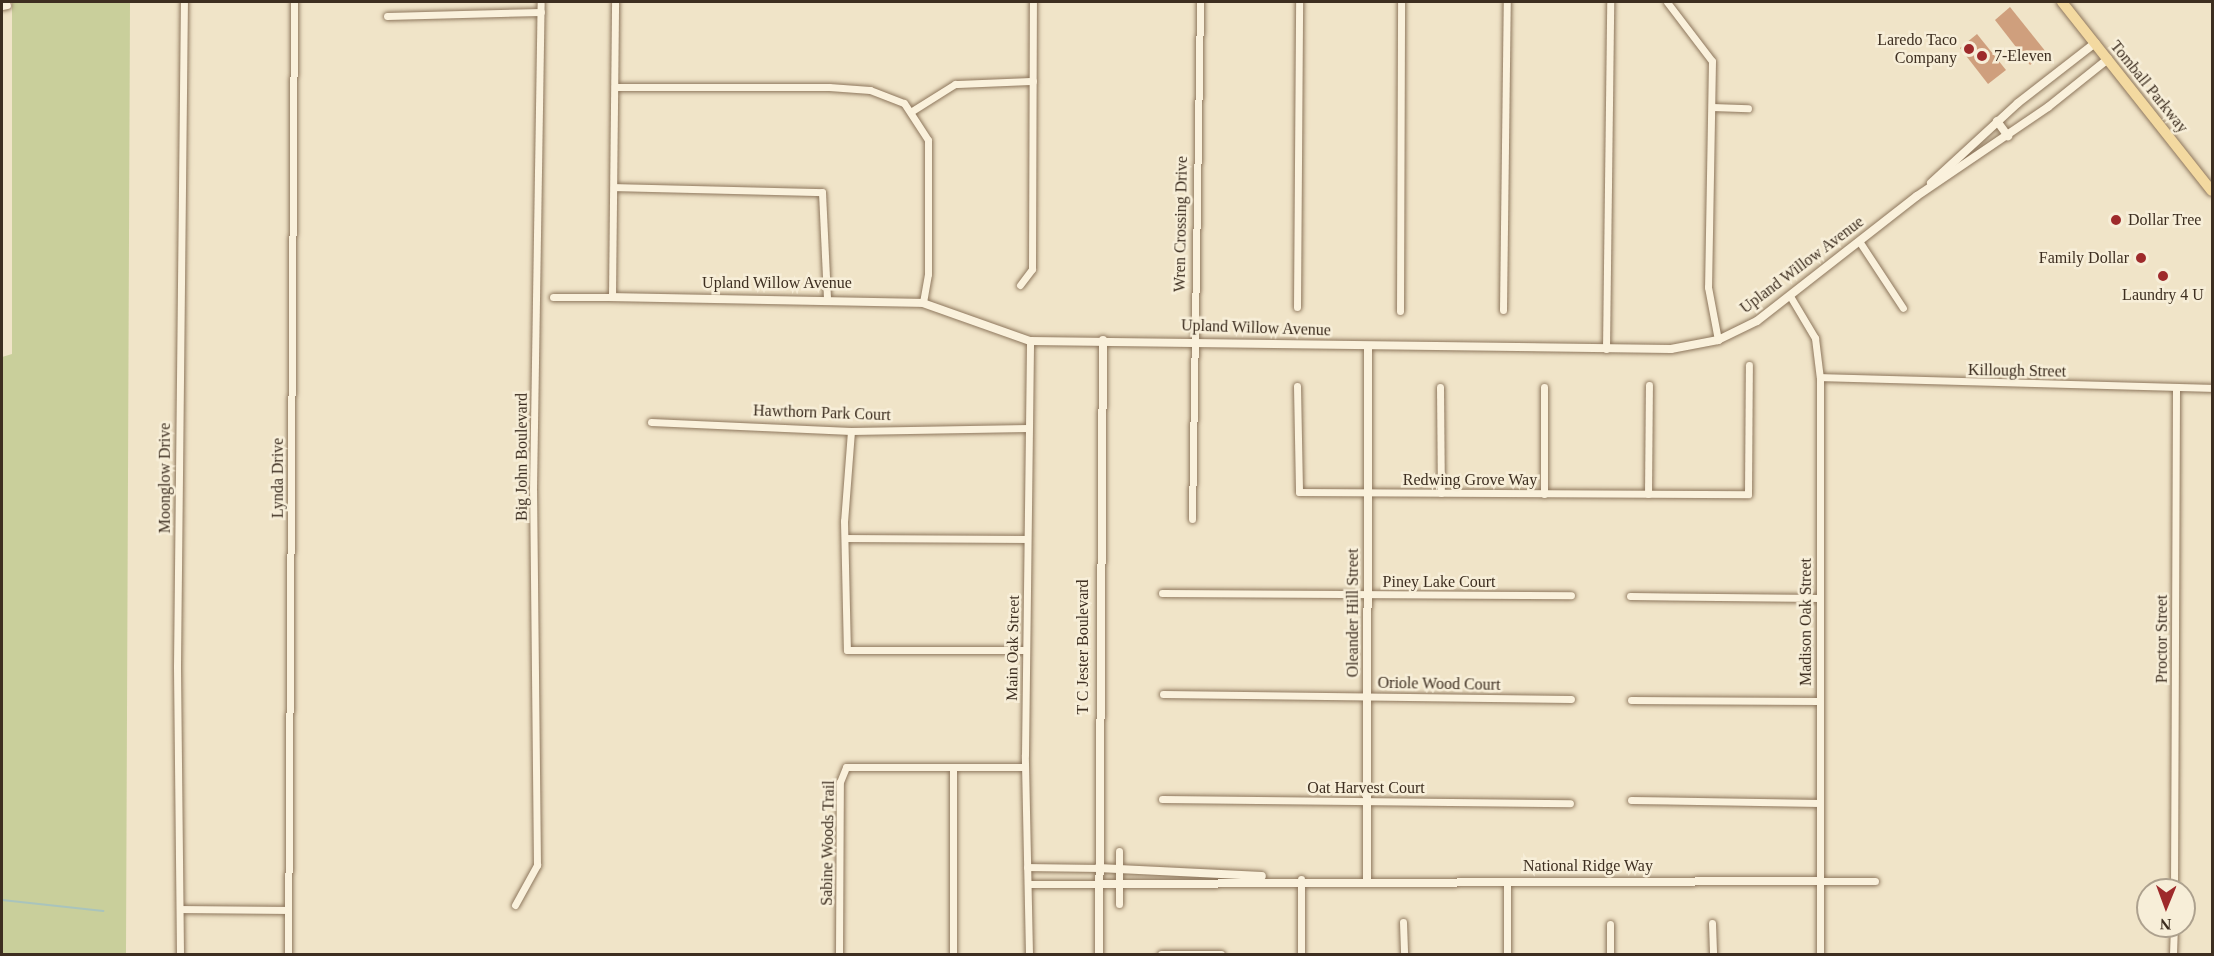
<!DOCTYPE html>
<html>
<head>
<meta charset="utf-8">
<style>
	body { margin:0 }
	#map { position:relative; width:2214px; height:956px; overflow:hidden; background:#f0e4c8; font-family:"Times New Roman",serif }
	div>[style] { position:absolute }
	.green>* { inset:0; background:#c9cf9b }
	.stream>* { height:2px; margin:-1px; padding:0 1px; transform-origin:1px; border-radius:1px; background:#a9c4bc }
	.building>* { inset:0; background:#cf9f7d }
	.roads { filter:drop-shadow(0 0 2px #8d765c) drop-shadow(0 0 2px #8d765c) }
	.minor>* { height:7px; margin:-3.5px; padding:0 3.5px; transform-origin:3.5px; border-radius:3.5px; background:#faf1dc }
	.tertiary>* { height:8px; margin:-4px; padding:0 4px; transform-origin:4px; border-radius:4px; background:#faf1dc }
	.primary>* { height:10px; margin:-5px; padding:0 5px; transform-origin:5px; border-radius:5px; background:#f3d9a0 }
	.dots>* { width:16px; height:16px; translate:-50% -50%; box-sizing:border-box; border:3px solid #f7eed8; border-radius:50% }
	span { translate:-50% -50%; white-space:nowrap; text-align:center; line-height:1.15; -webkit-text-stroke:5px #f7eed8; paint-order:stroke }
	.poi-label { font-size:16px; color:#3d2e20 }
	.right { translate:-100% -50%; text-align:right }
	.left { translate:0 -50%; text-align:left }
	.street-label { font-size:16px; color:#3d2e20 }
	.frame { position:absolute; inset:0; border:3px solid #3d2e20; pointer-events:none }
	.north { position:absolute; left:2136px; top:878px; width:60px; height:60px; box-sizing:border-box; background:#f7eed8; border:2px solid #ada18e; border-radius:50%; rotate:181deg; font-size:16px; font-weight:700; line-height:24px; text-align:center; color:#3d2e20 }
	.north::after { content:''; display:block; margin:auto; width:21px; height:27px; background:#9e2a2b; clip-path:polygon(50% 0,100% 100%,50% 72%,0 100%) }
</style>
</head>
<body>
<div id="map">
	<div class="green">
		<i style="clip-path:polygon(12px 2px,130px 2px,126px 954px,2px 954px,2px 357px,12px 354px)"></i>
	</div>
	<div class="stream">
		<i style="left:2px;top:900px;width:102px;rotate:6.2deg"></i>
	</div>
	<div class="building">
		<i style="clip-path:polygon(2010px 7px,2046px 52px,2030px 65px,1995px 20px)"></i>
		<i style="clip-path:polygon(1977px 34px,2006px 70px,1988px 84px,1960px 48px)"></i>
	</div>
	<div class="roads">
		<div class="minor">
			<i style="left:1667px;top:2px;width:74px;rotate:52.7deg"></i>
			<i style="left:1712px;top:61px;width:226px;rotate:91deg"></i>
			<i style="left:1708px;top:287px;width:54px;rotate:79.3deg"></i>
			<i style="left:2px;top:6px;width:5px;rotate:-11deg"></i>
			<i style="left:387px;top:16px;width:154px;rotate:-1.5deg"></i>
			<i style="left:615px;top:87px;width:214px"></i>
			<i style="left:829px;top:87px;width:41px;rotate:4.2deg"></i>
			<i style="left:870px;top:90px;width:36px;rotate:21deg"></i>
			<i style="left:904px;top:103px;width:44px;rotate:57deg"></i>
			<i style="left:928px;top:140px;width:134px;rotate:90deg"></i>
			<i style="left:928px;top:274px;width:29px;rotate:100deg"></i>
			<i style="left:1712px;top:107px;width:36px;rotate:2deg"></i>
			<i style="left:912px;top:111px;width:51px;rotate:-32.1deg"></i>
			<i style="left:955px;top:84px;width:78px;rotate:-2.2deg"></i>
			<i style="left:614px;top:187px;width:208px;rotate:1.4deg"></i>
			<i style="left:822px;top:192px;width:106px;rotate:87.3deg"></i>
			<i style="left:1859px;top:241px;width:80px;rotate:56.7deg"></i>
			<i style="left:1020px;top:285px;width:20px;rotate:-53deg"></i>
			<i style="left:1032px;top:269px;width:267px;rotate:-89.8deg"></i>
			<i style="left:1790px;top:296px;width:49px;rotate:59.2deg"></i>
			<i style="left:1815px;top:338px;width:39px;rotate:83deg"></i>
			<i style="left:1820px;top:377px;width:577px;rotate:90deg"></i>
			<i style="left:553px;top:297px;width:59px"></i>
			<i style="left:612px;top:297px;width:295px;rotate:-89.4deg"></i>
			<i style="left:1297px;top:307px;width:305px;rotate:-89.6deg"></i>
			<i style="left:1503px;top:310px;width:308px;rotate:-89.3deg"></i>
			<i style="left:1400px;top:311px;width:309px;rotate:-89.8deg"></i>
			<i style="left:1606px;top:349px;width:347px;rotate:-89.3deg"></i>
			<i style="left:1820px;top:377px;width:392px;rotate:1.6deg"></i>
			<i style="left:1297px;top:386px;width:106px;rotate:88.9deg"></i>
			<i style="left:1299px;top:492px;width:449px;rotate:0.3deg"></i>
			<i style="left:1748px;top:494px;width:129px;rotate:-89.6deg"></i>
			<i style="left:1440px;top:387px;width:106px;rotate:89.5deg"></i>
			<i style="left:651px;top:422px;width:200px;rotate:2.6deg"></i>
			<i style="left:851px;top:431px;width:177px;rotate:-1deg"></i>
			<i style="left:851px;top:431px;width:90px;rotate:94.4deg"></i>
			<i style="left:844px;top:521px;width:129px;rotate:88.7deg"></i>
			<i style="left:847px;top:650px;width:179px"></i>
			<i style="left:1544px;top:494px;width:107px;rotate:-90deg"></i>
			<i style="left:1648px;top:494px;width:109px;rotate:-89.5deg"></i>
			<i style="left:1192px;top:519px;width:517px;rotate:-89.11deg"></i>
			<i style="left:845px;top:538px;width:182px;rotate:0.3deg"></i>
			<i style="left:1162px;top:593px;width:409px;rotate:0.3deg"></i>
			<i style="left:1630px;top:596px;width:190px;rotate:0.6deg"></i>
			<i style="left:1163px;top:694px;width:408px;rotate:0.7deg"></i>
			<i style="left:1631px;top:700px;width:189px;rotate:0.3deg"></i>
			<i style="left:1162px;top:799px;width:408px;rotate:0.6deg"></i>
			<i style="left:1631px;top:800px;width:189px;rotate:0.9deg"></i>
			<i style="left:1027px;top:867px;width:71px;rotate:0.8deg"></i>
			<i style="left:1820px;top:881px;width:55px"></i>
			<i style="left:1028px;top:884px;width:71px"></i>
			<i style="left:2174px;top:890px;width:503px;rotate:-89.77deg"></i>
			<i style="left:1119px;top:904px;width:53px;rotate:-90deg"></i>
			<i style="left:515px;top:905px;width:46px;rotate:-61.2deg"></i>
			<i style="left:537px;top:865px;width:375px;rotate:-90.6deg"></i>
			<i style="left:533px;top:490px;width:488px;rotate:-89.1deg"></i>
			<i style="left:180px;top:909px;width:108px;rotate:0.5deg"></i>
			<i style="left:1403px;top:922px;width:32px;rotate:88deg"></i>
			<i style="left:1712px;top:923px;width:31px;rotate:88deg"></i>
			<i style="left:180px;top:954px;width:288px;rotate:-90.6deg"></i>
			<i style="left:177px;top:666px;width:664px;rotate:-89.4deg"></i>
			<i style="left:288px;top:954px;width:952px;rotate:-89.64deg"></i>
			<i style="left:839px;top:954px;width:172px;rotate:-89.7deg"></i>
			<i style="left:840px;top:782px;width:16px;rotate:-68deg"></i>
			<i style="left:846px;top:767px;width:179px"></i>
			<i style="left:953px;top:954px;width:187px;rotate:-90deg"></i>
			<i style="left:1029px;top:954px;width:199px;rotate:-91.2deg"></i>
			<i style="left:1025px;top:755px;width:414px;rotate:-89.3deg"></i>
			<i style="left:1161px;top:954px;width:60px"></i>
			<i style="left:1301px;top:954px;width:75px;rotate:-90deg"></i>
			<i style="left:1507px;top:954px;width:73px;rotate:-90deg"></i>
			<i style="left:1610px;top:954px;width:30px;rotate:-90deg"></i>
			<i style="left:2173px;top:954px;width:28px;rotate:-88deg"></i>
		</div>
		<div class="tertiary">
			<i style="left:1997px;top:121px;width:19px;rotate:54deg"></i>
			<i style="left:1931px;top:183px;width:118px;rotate:-42.6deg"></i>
			<i style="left:2018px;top:103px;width:98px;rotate:-37.9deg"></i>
			<i style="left:612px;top:297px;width:311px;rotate:1.1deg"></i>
			<i style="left:923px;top:303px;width:114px;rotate:19.6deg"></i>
			<i style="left:1030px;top:341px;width:641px;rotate:0.72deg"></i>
			<i style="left:1671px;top:349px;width:48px;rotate:-10.8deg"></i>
			<i style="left:1718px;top:340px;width:43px;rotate:-26deg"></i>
			<i style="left:1757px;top:321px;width:203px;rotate:-38deg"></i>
			<i style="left:1917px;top:196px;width:158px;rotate:-34.2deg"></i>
			<i style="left:2048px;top:107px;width:77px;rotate:-38.7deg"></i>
			<i style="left:1098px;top:868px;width:164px;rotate:2.8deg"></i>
			<i style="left:1367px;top:879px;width:532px;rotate:-89.89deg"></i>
			<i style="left:1099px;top:884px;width:721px;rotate:-0.24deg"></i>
			<i style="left:1099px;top:954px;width:614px;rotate:-89.63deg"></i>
		</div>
		<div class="primary">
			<i style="left:2062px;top:2px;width:241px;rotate:51.6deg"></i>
		</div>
	</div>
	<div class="dots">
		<i style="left:1969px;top:49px;background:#9e2a2b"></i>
		<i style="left:1982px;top:56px;background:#9e2a2b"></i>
		<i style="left:2116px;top:220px;background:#9e2a2b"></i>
		<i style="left:2141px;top:258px;background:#9e2a2b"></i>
		<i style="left:2163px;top:276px;background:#9e2a2b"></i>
	</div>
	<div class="poi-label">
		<span class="right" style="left:1957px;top:49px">Laredo Taco<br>Company</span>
		<span class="left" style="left:1994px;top:56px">7-Eleven</span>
		<span class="left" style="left:2128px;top:220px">Dollar Tree</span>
		<span class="right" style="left:2129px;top:258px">Family Dollar</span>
		<span style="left:2163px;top:295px">Laundry 4 U</span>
	</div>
	<div class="street-label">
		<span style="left:2149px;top:87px;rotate:51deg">Tomball Parkway</span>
		<span style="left:1181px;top:224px;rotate:-89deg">Wren Crossing Drive</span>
		<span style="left:1802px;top:265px;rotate:-37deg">Upland Willow Avenue</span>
		<span style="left:777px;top:283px">Upland Willow Avenue</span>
		<span style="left:1256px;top:328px;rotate:2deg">Upland Willow Avenue</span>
		<span style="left:2017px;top:371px;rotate:1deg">Killough Street</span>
		<span style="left:822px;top:413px;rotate:2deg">Hawthorn Park Court</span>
		<span style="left:522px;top:457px;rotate:-90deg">Big John Boulevard</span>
		<span style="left:165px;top:478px;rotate:-90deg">Moonglow Drive</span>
		<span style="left:278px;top:478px;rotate:-90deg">Lynda Drive</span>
		<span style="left:1470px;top:480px">Redwing Grove Way</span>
		<span style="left:1439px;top:582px">Piney Lake Court</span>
		<span style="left:1353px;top:613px;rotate:-90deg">Oleander Hill Street</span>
		<span style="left:1806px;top:622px;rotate:-90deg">Madison Oak Street</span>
		<span style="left:2162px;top:639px;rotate:-90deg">Proctor Street</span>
		<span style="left:1083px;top:647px;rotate:-90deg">T C Jester Boulevard</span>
		<span style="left:1013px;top:648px;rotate:-89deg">Main Oak Street</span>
		<span style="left:1439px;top:684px;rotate:1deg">Oriole Wood Court</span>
		<span style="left:1366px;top:788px">Oat Harvest Court</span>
		<span style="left:828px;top:843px;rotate:-89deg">Sabine Woods Trail</span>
		<span style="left:1588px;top:866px">National Ridge Way</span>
	</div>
	<div class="frame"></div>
	<div class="north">N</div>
</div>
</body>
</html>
